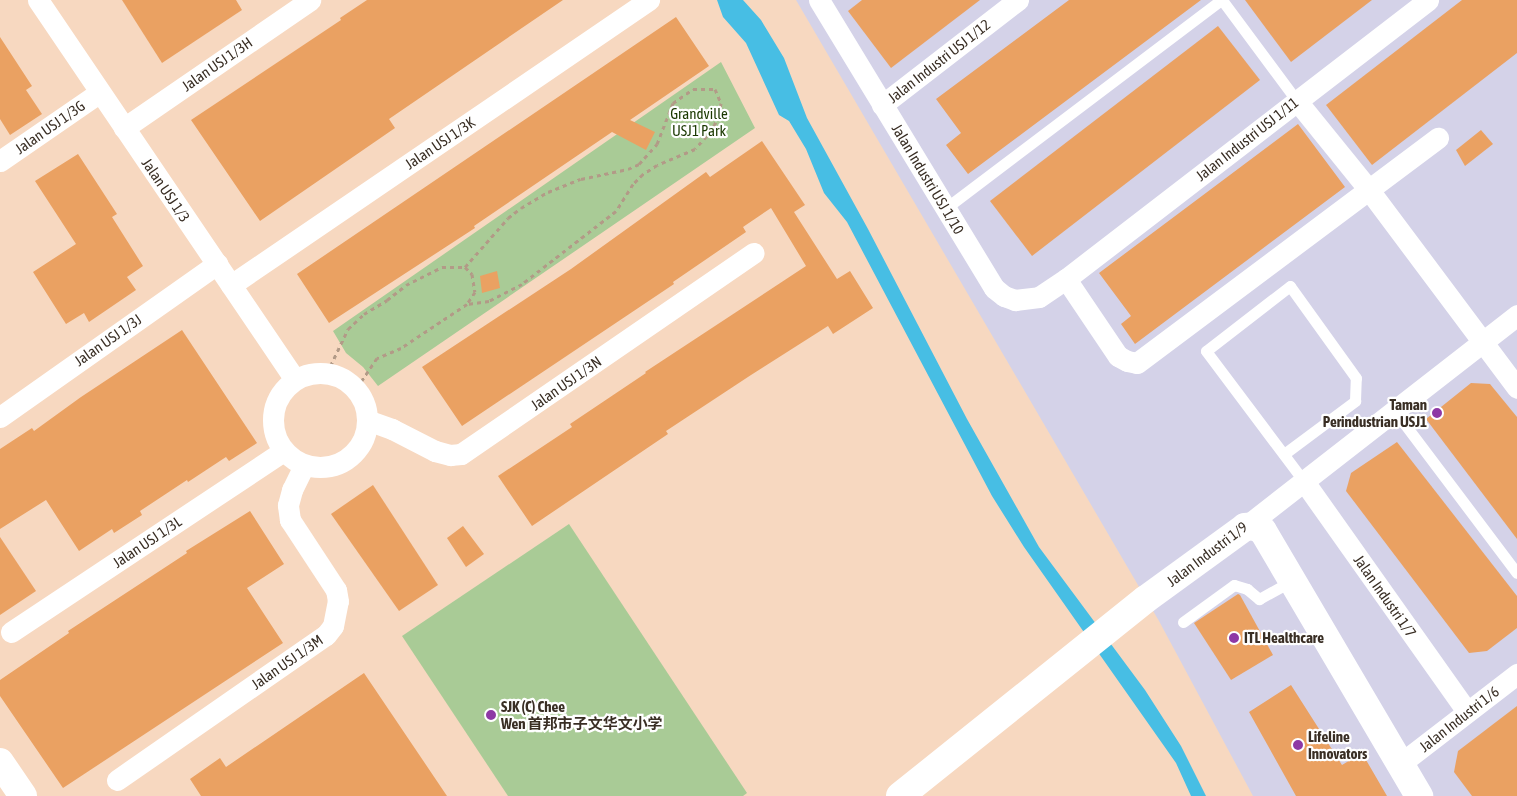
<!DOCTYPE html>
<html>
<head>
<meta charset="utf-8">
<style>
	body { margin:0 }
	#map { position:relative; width:1517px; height:796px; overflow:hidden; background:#f7d8c0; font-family:"Asap Condensed","Noto Sans SC",sans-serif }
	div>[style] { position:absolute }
	.industrial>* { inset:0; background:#d4d2e8 }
	.green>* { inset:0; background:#a9cb96 }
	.water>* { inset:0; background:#47bee4 }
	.building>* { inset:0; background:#eaa162 }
	.path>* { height:3px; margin-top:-1.5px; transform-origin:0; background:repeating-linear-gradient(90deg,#b29a87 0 4px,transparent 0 8px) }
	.lane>* { height:11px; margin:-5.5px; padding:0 5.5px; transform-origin:5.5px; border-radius:5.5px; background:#fff }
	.street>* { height:21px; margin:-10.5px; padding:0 10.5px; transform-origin:10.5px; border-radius:10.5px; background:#fff }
	.street>.ring { margin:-10.5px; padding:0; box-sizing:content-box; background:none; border:21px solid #fff; border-radius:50% }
	.secondary>* { height:28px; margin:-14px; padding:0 14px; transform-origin:14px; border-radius:14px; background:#fff }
	.dots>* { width:14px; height:14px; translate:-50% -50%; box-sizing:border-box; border:2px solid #fff; border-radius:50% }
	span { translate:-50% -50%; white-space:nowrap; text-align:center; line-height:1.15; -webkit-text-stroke:4.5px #fff; paint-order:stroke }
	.street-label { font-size:15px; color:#392e24 }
	.park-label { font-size:15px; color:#1a3800 }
	.poi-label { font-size:15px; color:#392e24; font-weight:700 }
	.right { translate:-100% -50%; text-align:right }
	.left { translate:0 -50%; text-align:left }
</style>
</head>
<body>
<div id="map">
	<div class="industrial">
		<i style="clip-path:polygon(796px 0,1517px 0,1517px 796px,1253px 796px,1159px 621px)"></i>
	</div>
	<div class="green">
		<i style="clip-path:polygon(721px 62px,755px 128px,378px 386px,363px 367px,346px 353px,333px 331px)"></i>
		<i style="clip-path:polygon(569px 524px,747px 793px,743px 796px,508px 796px,402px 636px)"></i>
	</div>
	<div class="water">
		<i style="clip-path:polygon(717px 0,743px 0,761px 20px,784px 58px,807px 118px,868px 229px,967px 419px,1039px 547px,1145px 690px,1181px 746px,1206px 796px,1191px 796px,1176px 763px,1024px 547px,992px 496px,847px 222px,824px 193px,806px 149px,789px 121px,779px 115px,746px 43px,723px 17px)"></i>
	</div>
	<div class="building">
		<i style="clip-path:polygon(122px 0,236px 0,242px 10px,162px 63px)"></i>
		<i style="clip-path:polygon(367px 0,563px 0,389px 119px,395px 128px,260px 221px,191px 120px,341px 20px,340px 18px)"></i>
		<i style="clip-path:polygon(862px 0,980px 0,891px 68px,848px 11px)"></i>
		<i style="clip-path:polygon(1069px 0,1201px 0,968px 174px,946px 145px,961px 133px,936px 99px)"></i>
		<i style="clip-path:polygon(1245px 0,1372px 0,1291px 62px)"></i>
		<i style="clip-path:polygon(1462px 0,1517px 0,1517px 53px,1372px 165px,1326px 105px)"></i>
		<i style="clip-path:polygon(676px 17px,709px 66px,630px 120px,655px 132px,646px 150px,612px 132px,474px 226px,475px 228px,329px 323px,297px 274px)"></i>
		<i style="clip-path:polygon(1218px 26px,1260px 80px,1032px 256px,990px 201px)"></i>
		<i style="clip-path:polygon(0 37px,32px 86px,26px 90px,42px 114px,10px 135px,0 119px)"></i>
		<i style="clip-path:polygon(1298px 124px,1345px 187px,1135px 344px,1121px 324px,1131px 316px,1099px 273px)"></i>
		<i style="clip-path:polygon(1481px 130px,1493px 144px,1465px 166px,1456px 150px)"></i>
		<i style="clip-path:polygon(762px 141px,805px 205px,794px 212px,837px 279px,850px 271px,873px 308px,833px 334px,828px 326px,751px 375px,666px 431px,668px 434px,532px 526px,498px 476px,572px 427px,570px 424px,646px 373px,645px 372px,806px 266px,771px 208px,743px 227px,746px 232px,673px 282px,674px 284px,462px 426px,422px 367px,571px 269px,706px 172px,710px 177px)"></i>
		<i style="clip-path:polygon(78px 154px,117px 214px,112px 217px,143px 266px,127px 277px,136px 290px,89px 322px,84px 313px,66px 324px,33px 272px,76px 244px,35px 181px)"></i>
		<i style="clip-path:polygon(497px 271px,500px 288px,482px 293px,480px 276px)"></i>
		<i style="clip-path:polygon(182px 330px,257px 443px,229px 461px,226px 457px,188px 482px,187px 480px,140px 511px,142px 515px,114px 533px,112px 529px,79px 551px,46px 500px,0 529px,0 449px,32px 428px,34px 431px,81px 397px)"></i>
		<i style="clip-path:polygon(1471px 383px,1490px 384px,1517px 417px,1517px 539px,1426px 419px)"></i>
		<i style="clip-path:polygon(1397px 442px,1517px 596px,1517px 628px,1487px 651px,1469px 653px,1346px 491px,1351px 473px)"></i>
		<i style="clip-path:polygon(373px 485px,438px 585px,399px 611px,331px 514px)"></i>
		<i style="clip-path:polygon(250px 511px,284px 564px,247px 588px,283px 643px,63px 788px,0 696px,0 680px,69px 633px,68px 631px,187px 553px,186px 551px)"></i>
		<i style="clip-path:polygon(463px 526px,484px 554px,466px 567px,447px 538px)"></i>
		<i style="clip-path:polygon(0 537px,36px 591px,0 615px)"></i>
		<i style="clip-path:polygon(1238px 594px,1240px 595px,1273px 655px,1231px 680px,1194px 623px)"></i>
		<i style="clip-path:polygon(364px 673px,447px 796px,201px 796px,190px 779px,220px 758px,226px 767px)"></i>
		<i style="clip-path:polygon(1291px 685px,1342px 765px,1362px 753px,1387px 796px,1296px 796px,1249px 712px)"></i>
		<i style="clip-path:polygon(1517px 706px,1517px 796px,1472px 796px,1454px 772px,1458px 751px)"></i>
	</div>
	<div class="path">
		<i style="left:465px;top:267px;width:65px;rotate:-48.7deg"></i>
		<i style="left:508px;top:218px;width:16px;rotate:-38deg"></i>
		<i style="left:521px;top:208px;width:31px;rotate:-31deg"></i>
		<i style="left:548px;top:192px;width:35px;rotate:-22deg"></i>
		<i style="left:581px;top:179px;width:48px;rotate:-12deg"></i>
		<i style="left:628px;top:169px;width:12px;rotate:-24deg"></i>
		<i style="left:639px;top:164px;width:27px;rotate:-48deg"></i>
		<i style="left:657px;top:144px;width:44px;rotate:-68.7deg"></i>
		<i style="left:673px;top:103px;width:24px;rotate:-35deg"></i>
		<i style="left:693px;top:89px;width:22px"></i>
		<i style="left:715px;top:89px;width:15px;rotate:67deg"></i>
		<i style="left:721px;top:103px;width:12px;rotate:99deg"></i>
		<i style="left:719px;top:115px;width:17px;rotate:115deg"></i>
		<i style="left:712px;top:130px;width:25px;rotate:132deg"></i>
		<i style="left:695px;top:149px;width:41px;rotate:157.2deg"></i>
		<i style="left:657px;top:165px;width:17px;rotate:147deg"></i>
		<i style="left:643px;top:174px;width:14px;rotate:135deg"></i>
		<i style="left:633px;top:184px;width:32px;rotate:122deg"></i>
		<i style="left:616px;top:211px;width:119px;rotate:142.2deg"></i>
		<i style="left:522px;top:284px;width:37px;rotate:153deg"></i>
		<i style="left:489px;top:301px;width:22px;rotate:172deg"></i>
		<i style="left:327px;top:373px;width:49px;rotate:-64.5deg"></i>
		<i style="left:348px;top:329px;width:22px;rotate:-43deg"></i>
		<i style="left:364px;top:314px;width:27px;rotate:-31deg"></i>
		<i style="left:387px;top:300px;width:24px;rotate:-38deg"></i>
		<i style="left:406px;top:285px;width:40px;rotate:-26.6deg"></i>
		<i style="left:442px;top:267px;width:23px"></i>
		<i style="left:465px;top:267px;width:10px;rotate:45deg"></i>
		<i style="left:472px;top:274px;width:18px;rotate:81deg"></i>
		<i style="left:475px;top:292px;width:14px;rotate:124deg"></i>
		<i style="left:467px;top:304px;width:79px;rotate:146.3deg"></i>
		<i style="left:401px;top:348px;width:26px;rotate:157deg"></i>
		<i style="left:377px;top:358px;width:37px;rotate:124deg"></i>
	</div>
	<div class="lane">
		<i style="left:1222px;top:0;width:126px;rotate:53.4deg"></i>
		<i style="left:946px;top:208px;width:345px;rotate:-37.1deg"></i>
		<i style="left:1394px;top:410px;width:204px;rotate:53deg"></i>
		<i style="left:1284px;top:454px;width:89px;rotate:-36.7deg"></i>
		<i style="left:1355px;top:401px;width:23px;rotate:-88deg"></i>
		<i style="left:1356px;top:378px;width:113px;rotate:-125.7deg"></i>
		<i style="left:1290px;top:286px;width:106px;rotate:142.3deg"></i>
		<i style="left:1206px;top:351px;width:161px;rotate:53.1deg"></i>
		<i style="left:1183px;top:622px;width:63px;rotate:-36deg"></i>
		<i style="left:1234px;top:585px;width:14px;rotate:17deg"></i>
		<i style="left:1247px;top:589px;width:16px;rotate:40deg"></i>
		<i style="left:1259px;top:599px;width:38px;rotate:-29deg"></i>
	</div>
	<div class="street">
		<i style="left:38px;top:0;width:458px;rotate:55.9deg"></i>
		<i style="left:819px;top:0;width:337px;rotate:58.7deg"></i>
		<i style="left:994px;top:288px;width:13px;rotate:39deg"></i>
		<i style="left:1004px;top:296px;width:12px;rotate:20deg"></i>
		<i style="left:1015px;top:300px;width:24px;rotate:-7deg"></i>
		<i style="left:1039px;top:297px;width:32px;rotate:-34deg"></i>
		<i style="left:1066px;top:279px;width:457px;rotate:-37.6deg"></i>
		<i style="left:1297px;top:101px;width:114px;rotate:51deg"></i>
		<i style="left:1369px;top:190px;width:247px;rotate:53.2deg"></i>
		<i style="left:882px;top:105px;width:172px;rotate:-37.7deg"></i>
		<i style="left:124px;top:128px;width:226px;rotate:-34.5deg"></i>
		<i style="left:0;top:161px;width:121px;rotate:-34.6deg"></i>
		<i style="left:1066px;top:279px;width:93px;rotate:56deg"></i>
		<i style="left:1118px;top:356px;width:10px;rotate:29deg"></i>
		<i style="left:1127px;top:361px;width:10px;rotate:11deg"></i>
		<i style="left:1137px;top:363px;width:376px;rotate:-36.8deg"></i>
		<i style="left:231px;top:285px;width:506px;rotate:-34.29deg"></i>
		<i class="ring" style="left:273px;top:373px;width:73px;height:73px"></i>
		<i style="left:0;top:417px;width:266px;rotate:-35.2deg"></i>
		<i style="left:367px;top:420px;width:27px;rotate:20deg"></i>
		<i style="left:392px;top:429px;width:48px;rotate:27.1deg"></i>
		<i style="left:435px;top:451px;width:16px;rotate:15deg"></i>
		<i style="left:450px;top:455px;width:11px;rotate:-5deg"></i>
		<i style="left:461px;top:454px;width:355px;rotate:-34.5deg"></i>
		<i style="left:1303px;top:480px;width:284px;rotate:54.7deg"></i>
		<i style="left:1245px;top:527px;width:345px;rotate:-37.9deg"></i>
		<i style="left:11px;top:632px;width:327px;rotate:-33.6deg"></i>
		<i style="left:1400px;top:764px;width:148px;rotate:-37.6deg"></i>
		<i style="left:117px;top:780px;width:254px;rotate:-34.8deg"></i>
		<i style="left:326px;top:635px;width:11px;rotate:-52deg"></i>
		<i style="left:333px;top:626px;width:25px;rotate:-79deg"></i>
		<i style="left:338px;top:601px;width:11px;rotate:-100deg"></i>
		<i style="left:336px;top:590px;width:84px;rotate:-123.3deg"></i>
		<i style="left:290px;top:520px;width:15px;rotate:-98deg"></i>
		<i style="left:288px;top:505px;width:16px;rotate:-75deg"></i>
		<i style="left:292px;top:490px;width:28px;rotate:-64deg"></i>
	</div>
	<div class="secondary">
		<i style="left:0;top:762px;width:41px;rotate:55.9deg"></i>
		<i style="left:900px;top:796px;width:315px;rotate:-38.7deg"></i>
		<i style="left:1146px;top:599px;width:122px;rotate:-36deg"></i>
		<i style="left:1245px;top:527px;width:9px;rotate:-6deg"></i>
		<i style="left:1254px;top:526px;width:10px;rotate:29deg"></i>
		<i style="left:1263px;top:531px;width:308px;rotate:59.5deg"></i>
	</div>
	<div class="dots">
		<i style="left:1437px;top:413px;background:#8e38a5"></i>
		<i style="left:1234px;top:638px;background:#8e38a5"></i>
		<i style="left:491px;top:715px;background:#8e38a5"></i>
		<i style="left:1298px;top:745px;background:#8e38a5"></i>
	</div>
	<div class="street-label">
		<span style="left:939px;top:61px;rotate:-38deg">Jalan Industri USJ 1/12</span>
		<span style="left:217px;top:64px;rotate:-35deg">Jalan USJ 1/3H</span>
		<span style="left:50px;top:127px;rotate:-35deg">Jalan USJ 1/3G</span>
		<span style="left:1247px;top:139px;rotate:-38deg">Jalan Industri USJ 1/11</span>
		<span style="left:440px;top:143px;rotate:-34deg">Jalan USJ 1/3K</span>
		<span style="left:928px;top:179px;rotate:59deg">Jalan Industri USJ 1/10</span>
		<span style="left:166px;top:190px;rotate:56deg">Jalan USJ 1/3</span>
		<span style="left:108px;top:340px;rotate:-35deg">Jalan USJ 1/3J</span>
		<span style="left:566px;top:383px;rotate:-35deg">Jalan USJ 1/3N</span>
		<span style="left:147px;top:542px;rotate:-34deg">Jalan USJ 1/3L</span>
		<span style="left:1207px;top:554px;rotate:-37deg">Jalan Industri 1/9</span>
		<span style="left:1385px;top:596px;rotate:55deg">Jalan Industri 1/7</span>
		<span style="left:287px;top:662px;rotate:-35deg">Jalan USJ 1/3M</span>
		<span style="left:1459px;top:719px;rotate:-38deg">Jalan Industri 1/6</span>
	</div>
	<div class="park-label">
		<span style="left:699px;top:122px">Grandville<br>USJ1 Park</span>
	</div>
	<div class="poi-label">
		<span class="right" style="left:1427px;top:413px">Taman<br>Perindustrian USJ1</span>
		<span class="left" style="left:1244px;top:638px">ITL Healthcare</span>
		<span class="left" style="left:501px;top:715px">SJK (C) Chee<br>Wen 首邦市子文华文小学</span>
		<span class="left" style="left:1308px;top:745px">Lifeline<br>Innovators</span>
	</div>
</div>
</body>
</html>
